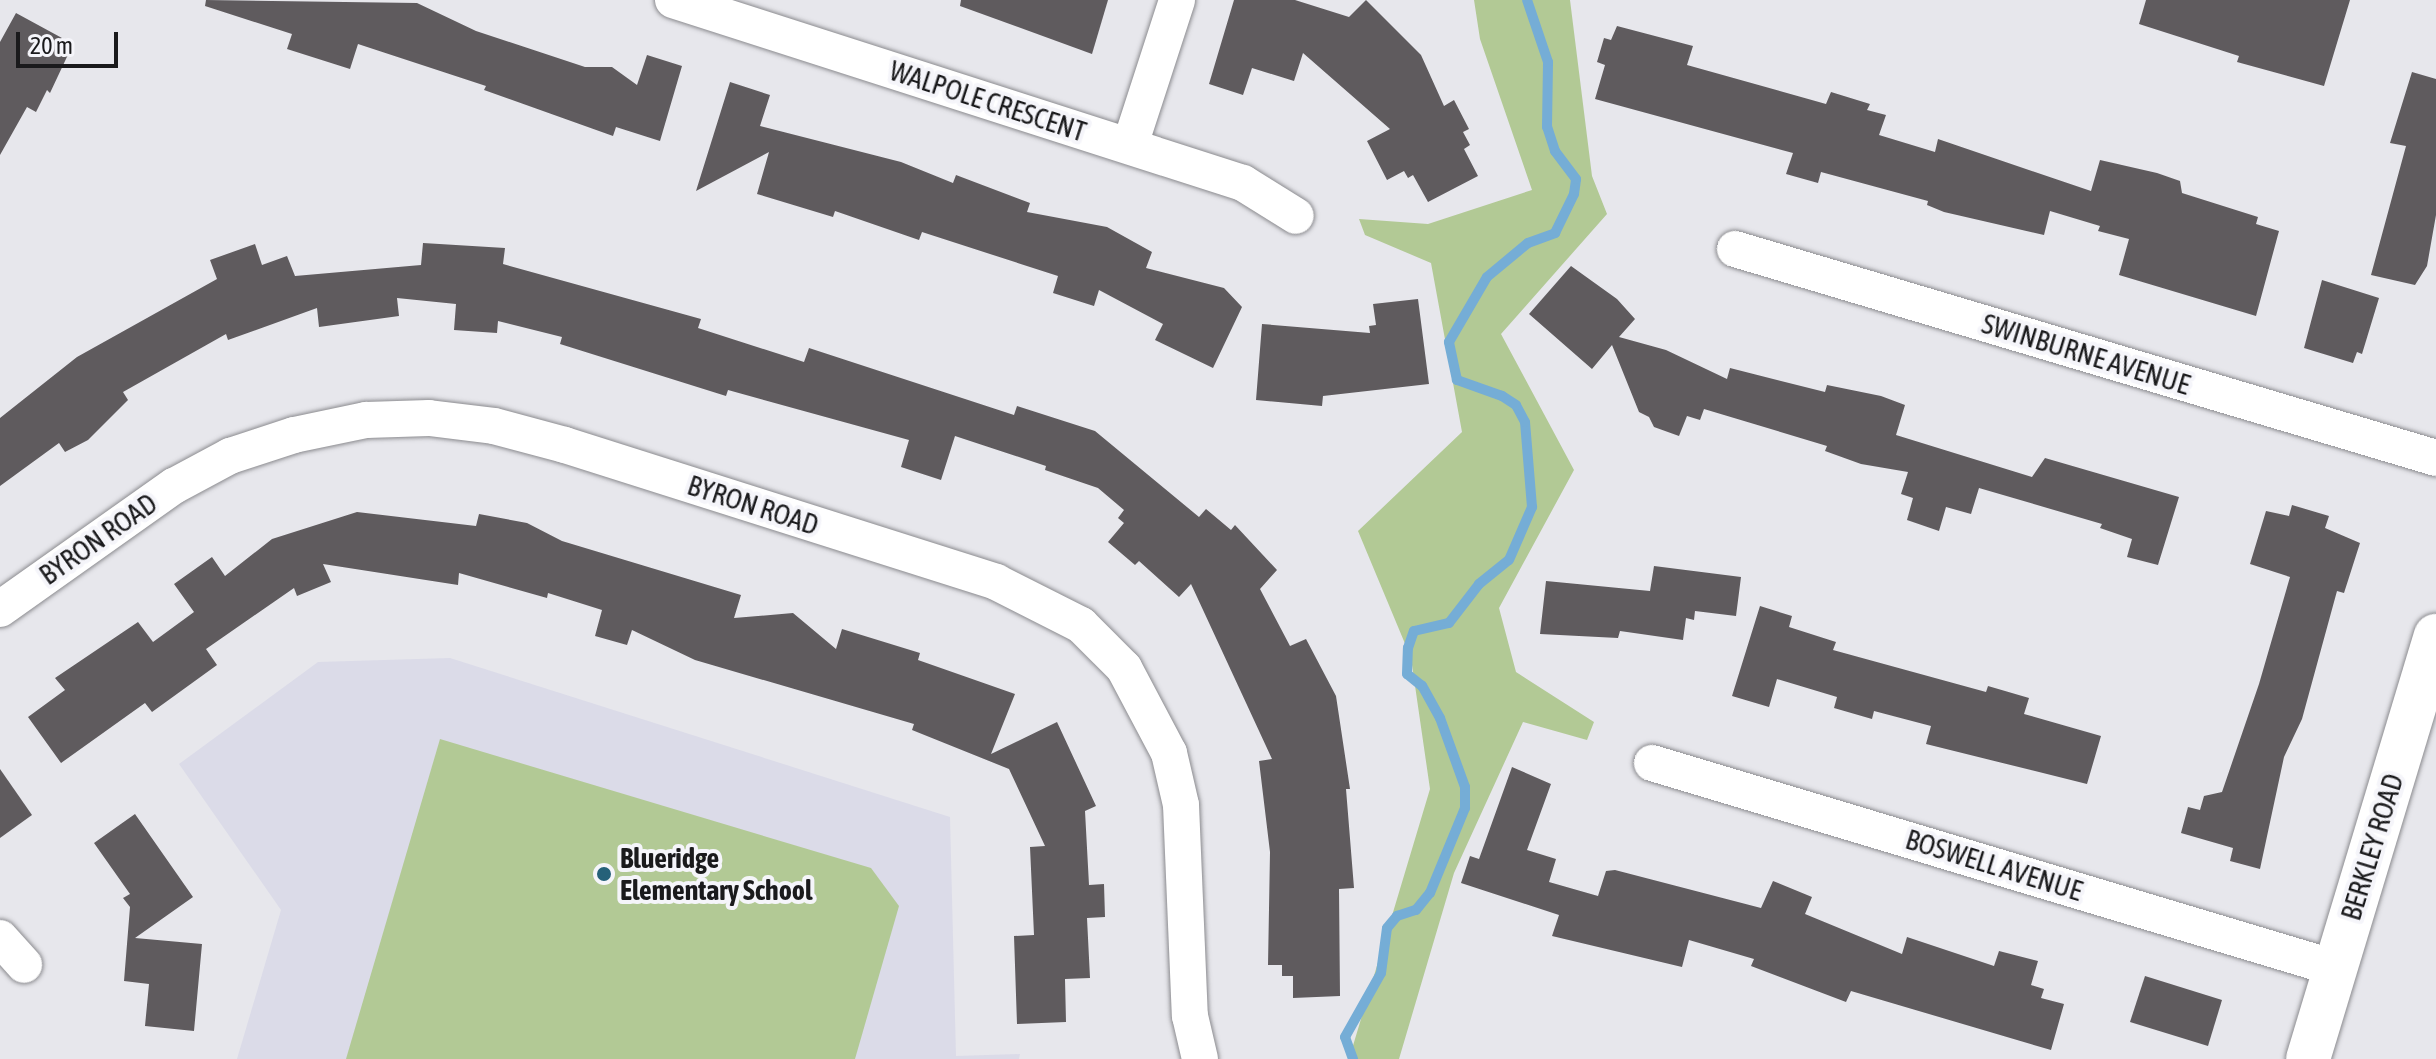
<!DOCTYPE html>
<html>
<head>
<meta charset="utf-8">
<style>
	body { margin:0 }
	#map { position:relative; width:2436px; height:1059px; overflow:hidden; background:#e7e7ec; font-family:"Asap Condensed",sans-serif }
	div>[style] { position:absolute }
	.built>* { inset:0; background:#dbdbe8 }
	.green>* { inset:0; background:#b2c995 }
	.stream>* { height:10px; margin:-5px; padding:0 5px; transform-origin:5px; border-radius:5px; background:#75add6 }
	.building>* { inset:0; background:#5f5b5e }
	.roads { filter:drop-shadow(0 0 2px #8b8b8f) drop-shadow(0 0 2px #8b8b8f) }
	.minor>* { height:36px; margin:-18px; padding:0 18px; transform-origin:18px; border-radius:18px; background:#fff }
	.tertiary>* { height:44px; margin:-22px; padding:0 22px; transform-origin:22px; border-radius:22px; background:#fff }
	.dots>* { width:22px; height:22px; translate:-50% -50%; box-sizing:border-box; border:4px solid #f5f5fa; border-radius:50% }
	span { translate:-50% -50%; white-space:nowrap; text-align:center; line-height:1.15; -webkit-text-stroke:8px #f5f5fa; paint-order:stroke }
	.street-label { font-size:28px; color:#1a1a1c }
	.poi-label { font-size:28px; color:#1a1a1c; font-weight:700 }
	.left { translate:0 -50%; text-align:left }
	.scale { position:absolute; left:16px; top:32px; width:102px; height:36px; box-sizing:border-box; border:4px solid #1a1a1c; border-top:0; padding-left:10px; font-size:24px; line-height:28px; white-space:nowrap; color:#1a1a1c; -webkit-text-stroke:6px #f5f5fa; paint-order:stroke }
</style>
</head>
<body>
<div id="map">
	<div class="built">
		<i style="clip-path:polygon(450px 658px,950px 817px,956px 1056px,1020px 1054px,1019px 1059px,237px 1059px,281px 910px,179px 764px,318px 662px)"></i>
	</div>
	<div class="green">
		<i style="clip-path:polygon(1474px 0,1570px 0,1592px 176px,1607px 214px,1501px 334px,1574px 470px,1499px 608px,1516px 672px,1594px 722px,1587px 740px,1523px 722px,1454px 873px,1399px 1059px,1349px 1059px,1430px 789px,1411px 658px,1358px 531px,1462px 432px,1431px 263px,1365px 235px,1359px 219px,1428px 224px,1532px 190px,1480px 39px)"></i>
		<i style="clip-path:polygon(440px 739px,871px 868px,899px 906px,855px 1059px,346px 1059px)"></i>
	</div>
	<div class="stream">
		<i style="left:1353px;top:1059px;width:23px;rotate:-110deg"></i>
		<i style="left:1345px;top:1037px;width:73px;rotate:-60.6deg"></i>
		<i style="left:1381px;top:973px;width:45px;rotate:-82.4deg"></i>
		<i style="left:1387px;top:928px;width:16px;rotate:-50deg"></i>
		<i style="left:1397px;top:916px;width:20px;rotate:-18deg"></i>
		<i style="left:1416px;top:910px;width:22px;rotate:-51deg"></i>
		<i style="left:1430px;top:893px;width:92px;rotate:-67.6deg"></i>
		<i style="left:1465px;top:808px;width:21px;rotate:-90deg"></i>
		<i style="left:1465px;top:787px;width:73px;rotate:-109.9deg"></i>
		<i style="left:1440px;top:718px;width:37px;rotate:-119deg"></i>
		<i style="left:1422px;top:686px;width:19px;rotate:-141deg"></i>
		<i style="left:1407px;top:674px;width:26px;rotate:-88deg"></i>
		<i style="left:1408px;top:648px;width:18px;rotate:-71deg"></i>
		<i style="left:1414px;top:631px;width:36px;rotate:-13deg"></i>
		<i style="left:1449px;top:623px;width:49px;rotate:-52.4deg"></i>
		<i style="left:1479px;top:584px;width:38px;rotate:-39deg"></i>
		<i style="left:1509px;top:560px;width:58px;rotate:-66.5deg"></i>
		<i style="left:1532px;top:507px;width:85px;rotate:-94.7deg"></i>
		<i style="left:1525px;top:422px;width:19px;rotate:-118deg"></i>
		<i style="left:1516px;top:405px;width:17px;rotate:-147deg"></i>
		<i style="left:1502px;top:396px;width:48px;rotate:-160.4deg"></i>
		<i style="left:1457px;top:380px;width:39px;rotate:-102deg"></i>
		<i style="left:1449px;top:342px;width:75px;rotate:-59.7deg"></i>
		<i style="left:1487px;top:277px;width:53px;rotate:-39.7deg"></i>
		<i style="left:1528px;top:243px;width:29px;rotate:-20deg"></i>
		<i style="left:1555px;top:233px;width:43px;rotate:-64deg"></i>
		<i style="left:1574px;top:194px;width:15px;rotate:-82deg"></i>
		<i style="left:1576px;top:179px;width:35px;rotate:-127deg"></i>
		<i style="left:1555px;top:151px;width:25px;rotate:-108deg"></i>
		<i style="left:1547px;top:127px;width:65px;rotate:-89.1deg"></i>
		<i style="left:1548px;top:62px;width:65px;rotate:-108.7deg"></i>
	</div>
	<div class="building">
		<i style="clip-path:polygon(206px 0,417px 3px,476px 31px,585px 67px,612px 67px,637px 85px,647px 55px,682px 66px,660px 141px,616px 127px,613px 136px,484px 90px,486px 86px,358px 44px,350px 69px,287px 49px,292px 34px,205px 6px)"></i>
		<i style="clip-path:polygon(961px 0,1108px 0,1092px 54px,960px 6px)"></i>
		<i style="clip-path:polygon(1234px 0,1295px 0,1349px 17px,1366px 0,1421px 55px,1444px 106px,1454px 100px,1469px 129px,1463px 132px,1470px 145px,1464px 149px,1478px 176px,1428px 202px,1413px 175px,1408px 178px,1404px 171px,1387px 180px,1367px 141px,1390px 129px,1303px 53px,1294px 81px,1252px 68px,1243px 95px,1209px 84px)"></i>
		<i style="clip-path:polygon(2146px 0,2350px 0,2324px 86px,2237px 62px,2239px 56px,2139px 24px)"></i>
		<i style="clip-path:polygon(16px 13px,73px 44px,50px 93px,47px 90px,36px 112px,27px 107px,0 155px,0 42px)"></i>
		<i style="clip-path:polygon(1617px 26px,1693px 46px,1687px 65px,1826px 104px,1831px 92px,1870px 104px,1867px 110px,1886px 115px,1879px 135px,1935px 152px,1938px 139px,2091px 191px,2100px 160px,2157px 173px,2180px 181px,2182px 193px,2258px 217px,2256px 224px,2279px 231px,2256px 316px,2119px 275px,2129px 239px,2098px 231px,2100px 226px,2050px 211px,2044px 235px,1944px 212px,1927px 205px,1928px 201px,1821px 172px,1818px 183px,1786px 174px,1793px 153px,1595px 99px,1605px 65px,1597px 62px,1604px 38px,1611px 40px)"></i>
		<i style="clip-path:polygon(2412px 72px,2436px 79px,2436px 215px,2427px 266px,2415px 285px,2371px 275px,2406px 146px,2390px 143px)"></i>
		<i style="clip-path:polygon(730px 82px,770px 95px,760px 126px,901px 162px,953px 183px,956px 175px,1030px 203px,1027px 212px,1107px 227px,1152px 252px,1146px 268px,1224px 288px,1242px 307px,1213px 368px,1155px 340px,1163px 324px,1099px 290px,1094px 306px,1053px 293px,1058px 276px,922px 232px,919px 240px,835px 211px,833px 217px,757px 194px,769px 152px,696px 191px)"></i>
		<i style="clip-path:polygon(423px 243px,505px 248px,503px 264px,701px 319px,698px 328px,804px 362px,809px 348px,1014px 415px,1017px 406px,1095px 431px,1199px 517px,1206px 509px,1231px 530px,1235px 525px,1277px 570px,1260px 589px,1290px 646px,1306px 639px,1336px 696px,1350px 789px,1346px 789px,1354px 888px,1339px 889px,1340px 996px,1293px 998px,1293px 976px,1282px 976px,1282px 965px,1268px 965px,1270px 852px,1259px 761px,1272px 759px,1191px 584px,1179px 597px,1139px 561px,1135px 565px,1108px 542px,1124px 523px,1118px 518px,1124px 510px,1098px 488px,1045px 470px,1046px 466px,955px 436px,941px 480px,901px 467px,909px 440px,728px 390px,726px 396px,560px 344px,562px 337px,498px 321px,497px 333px,454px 330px,456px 304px,397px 298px,399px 316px,319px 327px,317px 308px,228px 340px,226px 334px,123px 392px,128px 400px,88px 440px,65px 452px,59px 443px,0 486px,0 418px,77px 357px,217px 279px,210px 260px,255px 244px,262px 265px,287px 256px,295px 276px,421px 265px)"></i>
		<i style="clip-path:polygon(1571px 266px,1617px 299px,1635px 319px,1619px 337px,1666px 350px,1727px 379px,1730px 368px,1825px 392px,1827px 385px,1881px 396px,1905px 405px,1896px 435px,2032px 477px,2045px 458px,2179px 497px,2158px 565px,2127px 557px,2132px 539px,2100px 528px,2102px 524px,1979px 488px,1971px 514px,1946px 507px,1939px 531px,1907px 520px,1913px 498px,1901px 494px,1908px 472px,1861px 464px,1825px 451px,1827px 446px,1704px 409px,1700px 420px,1687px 416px,1679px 436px,1654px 427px,1649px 417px,1639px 412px,1612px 345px,1592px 369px,1529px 314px)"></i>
		<i style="clip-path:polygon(2322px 280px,2379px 298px,2362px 354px,2357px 352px,2353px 363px,2304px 348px)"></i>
		<i style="clip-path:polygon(1418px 299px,1429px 384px,1323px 396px,1322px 406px,1256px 400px,1262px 324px,1370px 333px,1369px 326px,1376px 325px,1373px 304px)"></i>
		<i style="clip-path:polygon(2292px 505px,2329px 516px,2325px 528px,2360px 543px,2344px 593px,2337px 591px,2302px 719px,2284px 757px,2260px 869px,2230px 861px,2233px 848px,2181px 833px,2188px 807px,2200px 810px,2204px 796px,2222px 792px,2259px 684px,2290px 577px,2250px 564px,2266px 511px,2289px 516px)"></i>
		<i style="clip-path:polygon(357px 512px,476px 526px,479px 514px,527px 523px,562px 541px,741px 595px,734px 618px,793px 613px,836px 649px,842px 629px,920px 653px,918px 660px,1015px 694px,991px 754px,1057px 722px,1096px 806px,1085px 811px,1089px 885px,1104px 884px,1105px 917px,1087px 918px,1090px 978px,1065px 979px,1066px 1022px,1017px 1024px,1014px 936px,1034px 935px,1030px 847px,1045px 846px,1009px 769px,912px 730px,914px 724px,695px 660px,632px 630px,627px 645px,595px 636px,602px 610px,548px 593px,547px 598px,459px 573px,458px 585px,323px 564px,331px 582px,297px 596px,294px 588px,206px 649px,217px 665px,152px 712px,145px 703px,61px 763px,28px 717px,65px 690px,55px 678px,138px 622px,153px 642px,194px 612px,174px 584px,212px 557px,225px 576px,272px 539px)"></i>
		<i style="clip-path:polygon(1654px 566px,1741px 577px,1736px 616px,1695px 611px,1694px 620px,1686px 618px,1683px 640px,1620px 631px,1618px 638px,1540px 634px,1546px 581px,1650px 591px)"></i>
		<i style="clip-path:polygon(1760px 606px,1792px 616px,1789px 627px,1836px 642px,1833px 650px,1986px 692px,1988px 686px,2029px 698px,2024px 714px,2101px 736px,2087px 784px,1926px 744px,1931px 726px,1874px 711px,1872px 719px,1834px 708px,1837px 697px,1777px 679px,1769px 707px,1732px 696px)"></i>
		<i style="clip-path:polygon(1512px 767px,1551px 784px,1527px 850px,1556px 859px,1549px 882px,1598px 896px,1606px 871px,1615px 870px,1761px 908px,1773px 881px,1812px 897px,1805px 914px,1902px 954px,1907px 937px,1994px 966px,1999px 951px,2038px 961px,2031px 985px,2044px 989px,2041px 998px,2064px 1004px,2051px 1050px,1851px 991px,1846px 1002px,1751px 966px,1754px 959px,1689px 940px,1682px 967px,1552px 936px,1559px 915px,1461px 883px,1470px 856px,1479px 859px)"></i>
		<i style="clip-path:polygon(0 769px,32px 815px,0 838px)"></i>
		<i style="clip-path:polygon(135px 814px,193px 897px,135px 938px,202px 944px,194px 1031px,145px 1026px,149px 984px,124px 981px,130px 907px,123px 898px,130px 894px,94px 843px)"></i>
		<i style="clip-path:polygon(2145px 976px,2222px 1000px,2208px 1046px,2130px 1022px)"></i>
	</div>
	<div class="roads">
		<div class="minor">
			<i style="left:673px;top:0;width:599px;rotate:17.8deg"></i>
			<i style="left:1243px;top:183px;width:62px;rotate:31.9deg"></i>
			<i style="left:1130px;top:145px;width:152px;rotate:-72deg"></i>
			<i style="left:1735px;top:249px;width:731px;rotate:16.6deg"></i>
			<i style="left:0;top:609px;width:213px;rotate:-35.3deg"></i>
			<i style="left:174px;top:486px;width:64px;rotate:-28.2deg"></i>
			<i style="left:230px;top:456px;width:67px;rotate:-18.2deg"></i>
			<i style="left:294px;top:435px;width:74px;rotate:-11.8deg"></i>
			<i style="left:366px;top:420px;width:63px;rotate:-1.8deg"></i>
			<i style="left:429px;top:418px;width:65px;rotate:7deg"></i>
			<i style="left:494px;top:426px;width:73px;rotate:15deg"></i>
			<i style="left:565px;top:445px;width:452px;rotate:17.6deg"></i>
			<i style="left:996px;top:582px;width:95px;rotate:26.8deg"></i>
			<i style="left:1081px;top:625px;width:61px;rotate:45deg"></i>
			<i style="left:1124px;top:668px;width:96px;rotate:62.1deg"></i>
			<i style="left:1169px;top:753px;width:53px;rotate:77deg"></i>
			<i style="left:1181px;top:805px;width:211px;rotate:87.6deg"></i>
			<i style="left:1190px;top:1016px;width:44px;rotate:76.9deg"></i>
			<i style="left:1652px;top:763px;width:713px;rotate:16.71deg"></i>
			<i style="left:0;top:938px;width:36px;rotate:48deg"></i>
		</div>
		<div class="tertiary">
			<i style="left:2308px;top:1059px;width:442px;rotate:-73.2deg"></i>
		</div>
	</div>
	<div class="dots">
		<i style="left:604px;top:874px;background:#256179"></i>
	</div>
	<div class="street-label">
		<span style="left:988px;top:101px;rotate:18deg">WALPOLE CRESCENT</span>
		<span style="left:2086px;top:354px;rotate:17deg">SWINBURNE AVENUE</span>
		<span style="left:753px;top:505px;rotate:18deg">BYRON ROAD</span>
		<span style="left:98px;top:539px;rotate:-35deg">BYRON ROAD</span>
		<span style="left:2372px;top:847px;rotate:-73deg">BERKLEY ROAD</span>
		<span style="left:1994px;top:865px;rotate:17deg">BOSWELL AVENUE</span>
	</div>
	<div class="poi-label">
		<span class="left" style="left:620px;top:874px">Blueridge<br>Elementary School</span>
	</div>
	<div class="scale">20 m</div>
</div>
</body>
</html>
